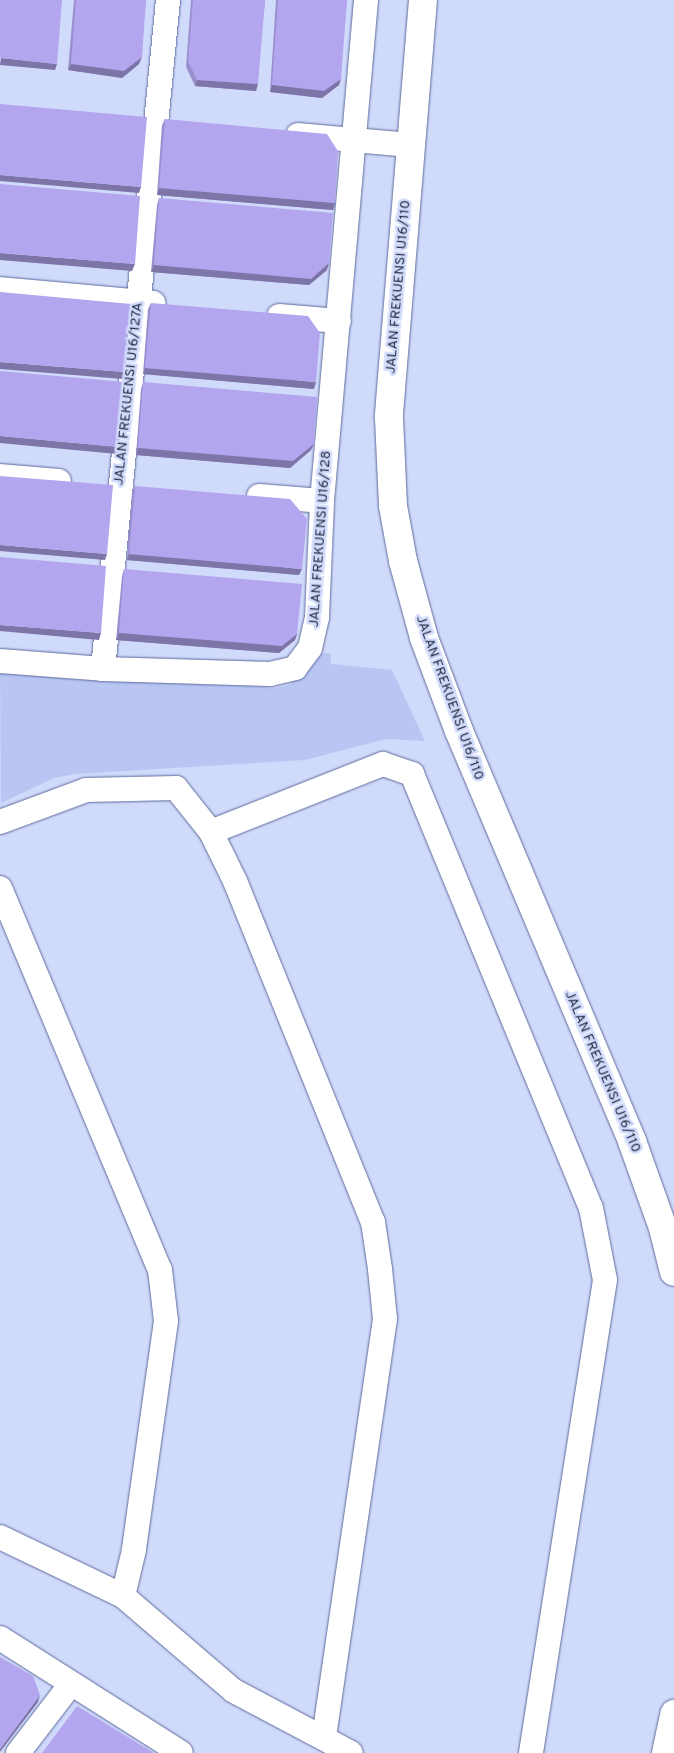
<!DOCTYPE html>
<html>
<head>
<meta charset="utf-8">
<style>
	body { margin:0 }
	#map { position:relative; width:674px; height:1753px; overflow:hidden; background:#d0dafb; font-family:Overpass,sans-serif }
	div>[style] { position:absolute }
	.green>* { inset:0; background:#b9c6f4 }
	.roads { filter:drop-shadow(0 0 1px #5e6b9c) drop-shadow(0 0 1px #5e6b9c) }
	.minor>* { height:24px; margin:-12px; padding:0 12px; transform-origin:12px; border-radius:12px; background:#fff }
	.tertiary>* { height:28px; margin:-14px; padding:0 14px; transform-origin:14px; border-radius:14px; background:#fff }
	.wall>* { inset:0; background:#9a8fce }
	.shaded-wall>* { inset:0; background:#7d74a7 }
	.building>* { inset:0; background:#b3a6ef }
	span { translate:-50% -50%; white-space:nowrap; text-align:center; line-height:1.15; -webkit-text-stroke:5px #d0dafb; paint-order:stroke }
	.street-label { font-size:14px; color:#252b40 }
</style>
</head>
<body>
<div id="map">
	<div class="green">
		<i style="clip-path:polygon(323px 653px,330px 653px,331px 664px,392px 670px,425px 741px,386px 739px,305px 760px,76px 774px,54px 778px,1px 803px,0 665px,275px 688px,291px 684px)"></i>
	</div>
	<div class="roads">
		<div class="minor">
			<i style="left:298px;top:135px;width:112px;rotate:5.1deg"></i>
			<i style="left:0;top:289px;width:154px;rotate:5.2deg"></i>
			<i style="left:279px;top:316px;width:60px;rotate:4.8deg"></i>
			<i style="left:0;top:476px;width:59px;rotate:4.8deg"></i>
			<i style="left:259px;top:496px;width:63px;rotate:4.5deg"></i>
			<i style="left:0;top:661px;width:103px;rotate:4.4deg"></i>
			<i style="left:103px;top:669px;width:167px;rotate:1.7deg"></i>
			<i style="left:270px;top:674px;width:26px;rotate:-13deg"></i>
			<i style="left:295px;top:668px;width:25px;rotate:-53deg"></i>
			<i style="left:310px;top:648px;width:32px;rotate:-77deg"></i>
			<i style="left:317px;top:617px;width:116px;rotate:-87.5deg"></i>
			<i style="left:322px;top:501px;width:503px;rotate:-84.98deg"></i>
			<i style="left:103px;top:669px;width:672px;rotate:-84.45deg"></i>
			<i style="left:0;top:822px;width:92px;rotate:-20.4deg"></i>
			<i style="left:86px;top:790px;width:90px;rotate:-1.3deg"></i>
			<i style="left:176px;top:788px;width:56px;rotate:51.5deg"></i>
			<i style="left:211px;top:832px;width:185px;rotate:-21.6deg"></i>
			<i style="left:383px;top:764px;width:31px;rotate:19deg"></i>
			<i style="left:412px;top:774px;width:469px;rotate:67.6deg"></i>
			<i style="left:591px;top:1208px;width:73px;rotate:79deg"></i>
			<i style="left:605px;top:1280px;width:479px;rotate:98.9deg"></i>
			<i style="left:211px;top:832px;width:55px;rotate:63.9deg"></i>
			<i style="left:235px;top:881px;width:368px;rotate:68deg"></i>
			<i style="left:373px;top:1222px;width:48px;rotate:81.5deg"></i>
			<i style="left:380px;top:1269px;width:50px;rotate:84.3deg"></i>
			<i style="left:385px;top:1319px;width:421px;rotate:98.3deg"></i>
			<i style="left:0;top:888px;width:414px;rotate:67.3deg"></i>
			<i style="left:160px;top:1270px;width:51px;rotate:83.3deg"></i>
			<i style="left:166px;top:1321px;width:231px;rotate:98deg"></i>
			<i style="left:134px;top:1550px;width:47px;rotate:103.4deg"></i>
			<i style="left:0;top:1537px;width:136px;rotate:25.6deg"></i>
			<i style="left:123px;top:1596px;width:146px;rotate:40.6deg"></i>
			<i style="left:234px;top:1691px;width:132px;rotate:27.9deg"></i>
			<i style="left:0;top:1638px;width:214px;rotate:32.4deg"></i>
			<i style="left:18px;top:1753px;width:87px;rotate:-52.5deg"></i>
		</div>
		<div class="tertiary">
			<i style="left:423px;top:0;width:419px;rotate:94.7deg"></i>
			<i style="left:389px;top:418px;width:88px;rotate:87.4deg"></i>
			<i style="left:393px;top:506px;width:56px;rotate:79.7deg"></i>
			<i style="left:403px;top:561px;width:80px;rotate:74.7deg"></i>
			<i style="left:424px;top:638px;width:99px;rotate:69.4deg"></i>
			<i style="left:459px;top:731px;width:445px;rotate:67.1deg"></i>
			<i style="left:632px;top:1141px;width:92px;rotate:70.4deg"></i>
			<i style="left:663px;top:1228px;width:45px;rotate:76deg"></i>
			<i style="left:666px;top:1753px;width:40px;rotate:-78deg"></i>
		</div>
	</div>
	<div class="wall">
		<i style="clip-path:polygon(74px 0,146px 0,139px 64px,122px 78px,68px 70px)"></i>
		<i style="clip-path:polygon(191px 0,265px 0,256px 91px,195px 86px,186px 67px)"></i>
		<i style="clip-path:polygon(276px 0,347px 0,339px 85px,322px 98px,270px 92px)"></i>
		<i style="clip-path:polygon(165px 119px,335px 203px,333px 210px,157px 195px,162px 125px)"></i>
		<i style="clip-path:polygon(159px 198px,327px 270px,309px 285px,151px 272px,157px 205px)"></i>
		<i style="clip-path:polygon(151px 303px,314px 389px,143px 374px,148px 309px)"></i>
		<i style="clip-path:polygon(143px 382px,314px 444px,311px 450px,290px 468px,136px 455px,141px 389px)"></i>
		<i style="clip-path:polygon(135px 486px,299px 575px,127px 560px,132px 493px)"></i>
		<i style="clip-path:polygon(124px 569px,297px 634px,295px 640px,279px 653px,116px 640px,122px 576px)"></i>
	</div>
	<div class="shaded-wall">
		<i style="clip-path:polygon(142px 57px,139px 64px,122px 78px,68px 70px,71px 64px)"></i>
		<i style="clip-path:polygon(1px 58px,57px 64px,55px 70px,0 65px)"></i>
		<i style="clip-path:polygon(341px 79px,339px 85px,322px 98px,270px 92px,272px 85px)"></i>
		<i style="clip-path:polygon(197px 80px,258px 84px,256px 91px,195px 86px)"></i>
		<i style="clip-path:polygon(0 175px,141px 187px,139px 193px,0 181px)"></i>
		<i style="clip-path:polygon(159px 188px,335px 203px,333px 210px,157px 195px)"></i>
		<i style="clip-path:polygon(0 253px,135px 264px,132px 271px,0 260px)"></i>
		<i style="clip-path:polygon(329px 263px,327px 270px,309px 285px,151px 272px,154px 265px)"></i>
		<i style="clip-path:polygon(0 362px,125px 372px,123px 379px,0 369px)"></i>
		<i style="clip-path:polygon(145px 368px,316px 382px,314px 389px,143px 374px)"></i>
		<i style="clip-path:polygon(0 436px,119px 447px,117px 454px,0 443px)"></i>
		<i style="clip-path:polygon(314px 444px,311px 450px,290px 468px,136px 455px,138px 448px)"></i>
		<i style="clip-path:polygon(0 545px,107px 554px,105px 560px,0 551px)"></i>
		<i style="clip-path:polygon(129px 554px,302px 569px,299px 575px,127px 560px)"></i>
		<i style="clip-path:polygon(0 625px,101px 633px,99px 640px,0 631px)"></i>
		<i style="clip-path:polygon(119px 633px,297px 634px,295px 640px,279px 653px,116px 640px)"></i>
		<i style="clip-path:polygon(40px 1695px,38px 1702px,0 1752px,0 1749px)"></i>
	</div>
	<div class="building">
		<i style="clip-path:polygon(0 0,62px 0,57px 64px,1px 58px,0 57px)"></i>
		<i style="clip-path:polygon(76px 0,146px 0,142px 57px,124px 71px,71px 64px)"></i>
		<i style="clip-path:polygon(193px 0,265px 0,258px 84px,197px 80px,188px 61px)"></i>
		<i style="clip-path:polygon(278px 0,347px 0,341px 79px,324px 91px,272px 85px)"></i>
		<i style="clip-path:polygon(0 104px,147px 117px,141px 187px,0 175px)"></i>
		<i style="clip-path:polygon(165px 119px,327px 134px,338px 151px,335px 203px,159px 188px)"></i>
		<i style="clip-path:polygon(0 184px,140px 196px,135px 264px,0 253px)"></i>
		<i style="clip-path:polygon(159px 198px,333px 213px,329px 263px,311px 279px,154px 265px)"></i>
		<i style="clip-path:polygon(0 292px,131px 304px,125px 372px,0 362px)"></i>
		<i style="clip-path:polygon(151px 303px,308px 316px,320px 333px,316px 382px,145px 368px)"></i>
		<i style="clip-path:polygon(0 371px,125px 382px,119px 447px,0 436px)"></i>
		<i style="clip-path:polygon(143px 382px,317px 397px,314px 444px,293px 461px,138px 448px)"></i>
		<i style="clip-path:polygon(0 476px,113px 485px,107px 554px,0 545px)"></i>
		<i style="clip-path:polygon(135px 486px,290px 499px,307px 519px,302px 569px,129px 554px)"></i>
		<i style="clip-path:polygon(0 557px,106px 566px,101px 633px,0 625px)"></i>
		<i style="clip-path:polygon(124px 569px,302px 584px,297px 634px,282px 646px,119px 633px)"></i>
		<i style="clip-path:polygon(0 1657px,33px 1676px,40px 1695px,0 1749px)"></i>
		<i style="clip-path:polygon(77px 1706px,154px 1753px,42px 1753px)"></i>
	</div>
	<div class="street-label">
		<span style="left:399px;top:287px;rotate:-85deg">JALAN FREKUENSI U16/110</span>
		<span style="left:129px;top:394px;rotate:-84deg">JALAN FREKUENSI U16/127A</span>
		<span style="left:321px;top:539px;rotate:-86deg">JALAN FREKUENSI U16/128</span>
		<span style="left:449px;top:698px;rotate:70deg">JALAN FREKUENSI U16/110</span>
		<span style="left:602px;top:1072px;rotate:67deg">JALAN FREKUENSI U16/110</span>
	</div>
</div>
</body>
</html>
